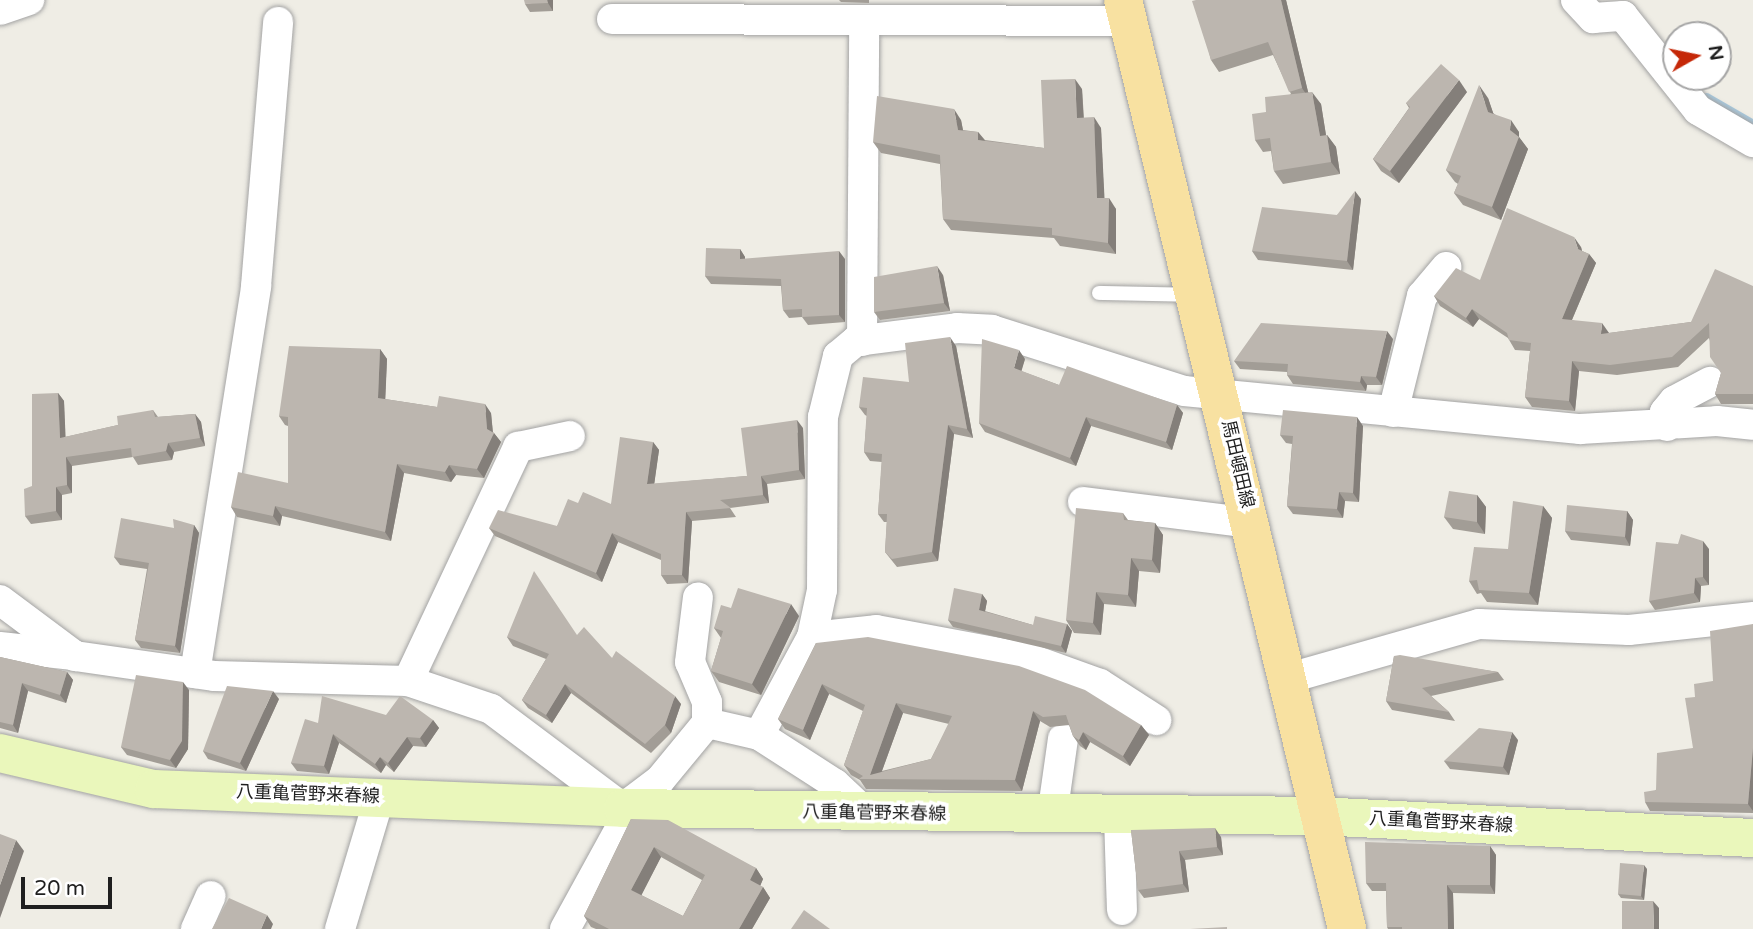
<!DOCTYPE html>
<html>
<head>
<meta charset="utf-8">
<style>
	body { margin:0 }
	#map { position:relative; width:1753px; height:929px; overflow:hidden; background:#efede5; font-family:"Varela Round","Noto Sans JP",sans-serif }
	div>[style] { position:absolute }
	.stream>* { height:9px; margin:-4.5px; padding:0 4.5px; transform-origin:4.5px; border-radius:4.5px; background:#a7c7db }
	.roads { filter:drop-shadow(0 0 2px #a3a3a3) drop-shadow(0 0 2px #a3a3a3) }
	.lane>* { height:14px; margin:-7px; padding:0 7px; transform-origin:7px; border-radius:7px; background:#fff }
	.street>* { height:30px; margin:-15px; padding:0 15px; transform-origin:15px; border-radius:15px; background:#fff }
	.secondary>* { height:38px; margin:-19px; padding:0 19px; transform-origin:19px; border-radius:19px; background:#eaf7bb }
	.primary>* { height:38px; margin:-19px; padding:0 19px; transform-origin:19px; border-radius:19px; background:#f8e1a1 }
	.wall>* { inset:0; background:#a29d96 }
	.shaded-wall>* { inset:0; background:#847f7a }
	.building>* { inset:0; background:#bcb6af }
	span { translate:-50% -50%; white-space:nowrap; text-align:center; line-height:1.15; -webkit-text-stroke:7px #fff; paint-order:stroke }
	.street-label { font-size:18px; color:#1f1f1f }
	.north { position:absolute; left:1662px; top:21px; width:70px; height:70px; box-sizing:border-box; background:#fff; border:2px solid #a5a5a5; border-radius:50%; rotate:81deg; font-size:19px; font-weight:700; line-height:28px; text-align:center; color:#1f1f1f }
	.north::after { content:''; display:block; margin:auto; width:24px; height:32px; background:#c52808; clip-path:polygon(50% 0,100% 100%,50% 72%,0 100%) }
	.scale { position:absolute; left:21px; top:877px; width:91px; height:32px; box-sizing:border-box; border:4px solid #1f1f1f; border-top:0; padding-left:9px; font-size:21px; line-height:24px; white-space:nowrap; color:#1f1f1f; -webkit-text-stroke:5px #fff; paint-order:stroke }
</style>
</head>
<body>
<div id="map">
	<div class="stream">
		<i style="left:1706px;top:97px;width:54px;rotate:29.9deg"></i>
	</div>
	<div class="roads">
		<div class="lane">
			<i style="left:1099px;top:293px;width:94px;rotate:1.2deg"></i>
		</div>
		<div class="street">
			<i style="left:1576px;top:0;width:25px;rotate:47deg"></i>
			<i style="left:1593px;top:18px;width:30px;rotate:-4deg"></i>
			<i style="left:1623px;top:16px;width:120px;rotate:51.4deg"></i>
			<i style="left:1698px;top:110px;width:64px;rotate:30.2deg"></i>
			<i style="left:0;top:10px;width:31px;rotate:-19deg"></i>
			<i style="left:612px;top:19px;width:516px;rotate:0.22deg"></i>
			<i style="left:862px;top:341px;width:319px;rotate:-89.6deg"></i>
			<i style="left:1393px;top:412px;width:120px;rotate:-76deg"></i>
			<i style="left:1422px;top:296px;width:38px;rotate:-50deg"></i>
			<i style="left:1667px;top:426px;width:14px;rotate:-98deg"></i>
			<i style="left:1665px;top:412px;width:14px;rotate:-51deg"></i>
			<i style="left:1674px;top:401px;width:41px;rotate:-27.8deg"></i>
			<i style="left:1083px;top:502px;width:169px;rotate:7.1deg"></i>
			<i style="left:0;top:600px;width:94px;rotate:36.7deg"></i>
			<i style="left:75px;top:656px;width:140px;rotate:8.2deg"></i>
			<i style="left:214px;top:676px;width:194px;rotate:1.5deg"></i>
			<i style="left:408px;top:681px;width:88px;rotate:18.6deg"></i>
			<i style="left:491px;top:709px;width:165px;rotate:36.9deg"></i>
			<i style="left:812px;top:637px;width:64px;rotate:-6.2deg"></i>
			<i style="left:876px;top:630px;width:158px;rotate:10.6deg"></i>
			<i style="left:1031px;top:659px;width:73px;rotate:19.9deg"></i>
			<i style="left:1100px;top:684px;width:67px;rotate:32.7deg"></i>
			<i style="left:0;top:647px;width:74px;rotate:6.2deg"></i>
			<i style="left:195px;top:673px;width:392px;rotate:-81deg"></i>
			<i style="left:256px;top:286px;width:265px;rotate:-85.2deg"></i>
			<i style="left:1286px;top:679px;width:201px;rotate:-15.9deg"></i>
			<i style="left:1479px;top:624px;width:150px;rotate:2.3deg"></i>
			<i style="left:1629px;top:630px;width:125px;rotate:-6deg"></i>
			<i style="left:408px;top:681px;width:259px;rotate:-64.8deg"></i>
			<i style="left:518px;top:447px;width:53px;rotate:-11.9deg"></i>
			<i style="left:707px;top:723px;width:53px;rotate:13deg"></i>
			<i style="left:759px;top:735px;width:90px;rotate:32.8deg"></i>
			<i style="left:835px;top:784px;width:42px;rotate:43.1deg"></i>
			<i style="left:759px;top:735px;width:111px;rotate:-61.6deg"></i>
			<i style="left:812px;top:637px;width:48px;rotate:-78deg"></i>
			<i style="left:822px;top:590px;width:173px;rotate:-89.7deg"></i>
			<i style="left:823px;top:417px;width:63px;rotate:-76.2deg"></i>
			<i style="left:838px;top:356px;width:23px;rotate:-40deg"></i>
			<i style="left:856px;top:341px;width:102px;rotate:-7.3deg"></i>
			<i style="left:957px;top:328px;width:35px;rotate:3deg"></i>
			<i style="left:992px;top:330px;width:201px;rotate:17.6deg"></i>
			<i style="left:1184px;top:391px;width:398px;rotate:5.5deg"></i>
			<i style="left:1580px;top:429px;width:137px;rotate:-3.3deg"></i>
			<i style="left:1717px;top:421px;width:36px;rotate:6deg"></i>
			<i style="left:1052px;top:816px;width:78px;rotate:-81.9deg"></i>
			<i style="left:1119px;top:816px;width:94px;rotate:88.2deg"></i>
			<i style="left:196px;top:929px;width:36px;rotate:-66deg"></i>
			<i style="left:340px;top:929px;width:139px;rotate:-73.3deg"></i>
			<i style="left:565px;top:929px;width:116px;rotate:-61.2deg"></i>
			<i style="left:621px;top:827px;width:19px;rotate:-84deg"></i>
			<i style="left:623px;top:808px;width:46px;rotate:-37.1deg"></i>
			<i style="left:660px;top:780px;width:74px;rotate:-50.5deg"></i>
			<i style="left:707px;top:723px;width:21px;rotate:-90deg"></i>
			<i style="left:707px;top:702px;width:43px;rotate:-113deg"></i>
			<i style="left:690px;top:662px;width:65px;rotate:-83deg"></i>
		</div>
		<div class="secondary">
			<i style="left:0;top:753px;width:158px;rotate:13.2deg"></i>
			<i style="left:154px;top:789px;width:469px;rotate:2.3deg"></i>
			<i style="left:623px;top:808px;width:695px;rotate:0.66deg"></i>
			<i style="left:1318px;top:816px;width:436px;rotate:2.9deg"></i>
		</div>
		<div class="primary">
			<i style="left:1123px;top:0;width:956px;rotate:76.44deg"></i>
		</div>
	</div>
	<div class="wall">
		<i style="clip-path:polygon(553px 0,553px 11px,530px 12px,525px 4px)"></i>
		<i style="clip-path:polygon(839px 0,869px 0,869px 3px,841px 2px)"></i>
		<i style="clip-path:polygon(1196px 0,1286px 0,1308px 92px,1321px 104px,1326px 135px,1327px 135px,1336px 147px,1340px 174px,1283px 184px,1274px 171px,1271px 151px,1263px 152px,1255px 140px,1266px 112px,1291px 94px,1273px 55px,1219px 72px,1211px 60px)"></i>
		<i style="clip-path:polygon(1082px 89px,1084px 118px,1101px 128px,1104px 198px,1116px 209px,1116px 254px,1060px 246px,1054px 238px,951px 230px,943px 219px,940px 164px,881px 153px,873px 142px,961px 120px,963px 130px,978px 132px,985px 140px,1044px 148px)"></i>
		<i style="clip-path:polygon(1467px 92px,1399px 183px,1381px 171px,1373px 159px,1409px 108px,1406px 103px)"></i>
		<i style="clip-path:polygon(1488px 98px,1493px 113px,1519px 132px,1519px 137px,1528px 149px,1501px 220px,1463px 205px,1454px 193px,1458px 184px,1455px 182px,1446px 170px)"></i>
		<i style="clip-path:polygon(1361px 199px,1353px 270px,1258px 260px,1252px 251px,1337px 215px)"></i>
		<i style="clip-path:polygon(1581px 247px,1582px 251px,1589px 254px,1596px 263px,1572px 320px,1609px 333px,1691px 322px,1753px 286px,1753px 404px,1721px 404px,1715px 394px,1721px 373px,1709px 338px,1678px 367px,1617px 375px,1579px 371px,1575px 411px,1532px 407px,1525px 397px,1530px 351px,1515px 350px,1508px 338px,1479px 319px,1473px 327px,1440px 306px,1434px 296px)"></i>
		<i style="clip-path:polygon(740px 249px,745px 257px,745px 259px,845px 259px,845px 322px,808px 325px,802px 317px,789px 318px,783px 310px,781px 286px,711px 284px,705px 276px)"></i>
		<i style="clip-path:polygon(943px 275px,950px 311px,880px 320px,874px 312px)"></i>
		<i style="clip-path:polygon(1393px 339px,1382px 385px,1367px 385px,1366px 391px,1293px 384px,1287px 375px,1287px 372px,1240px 369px,1234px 361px)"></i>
		<i style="clip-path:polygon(956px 346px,973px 438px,954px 434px,938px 561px,897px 567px,885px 552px,887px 522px,884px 522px,878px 514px,882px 462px,870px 461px,864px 452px,867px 416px,865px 415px,859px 407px,909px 382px)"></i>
		<i style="clip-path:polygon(380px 349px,387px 359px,385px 399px,437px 407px,491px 413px,493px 432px,501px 442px,484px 478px,456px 475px,451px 482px,404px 473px,391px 541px,282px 516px,280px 526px,237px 517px,231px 507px,288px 483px,288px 426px,285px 425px,279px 416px)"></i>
		<i style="clip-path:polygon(1025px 359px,1021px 371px,1059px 385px,1177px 405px,1183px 413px,1172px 450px,1091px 426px,1076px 466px,985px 432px,979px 423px)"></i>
		<i style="clip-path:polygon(58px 393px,64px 401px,65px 437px,118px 425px,153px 410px,158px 417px,195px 414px,201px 422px,205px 446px,174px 452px,172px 460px,138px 465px,133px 457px,72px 466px,72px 493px,62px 495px,62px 520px,31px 524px,25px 516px)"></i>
		<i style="clip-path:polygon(1363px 426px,1359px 502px,1345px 501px,1343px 518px,1293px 514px,1287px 506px,1292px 444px,1286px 443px,1280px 435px)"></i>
		<i style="clip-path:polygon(803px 428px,805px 479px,767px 484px,769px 503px,730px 508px,736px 517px,692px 521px,688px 583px,667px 584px,661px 575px,661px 560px,618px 542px,602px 582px,495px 536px,489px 528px,557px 526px,578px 503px,611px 504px,653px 442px,659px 450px,654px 484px,747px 476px)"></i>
		<i style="clip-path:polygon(1477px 495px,1486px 507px,1485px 534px,1453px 529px,1444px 517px)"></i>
		<i style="clip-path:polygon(1543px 506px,1552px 518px,1538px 605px,1487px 602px,1481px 593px,1477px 594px,1469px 581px,1508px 549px)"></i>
		<i style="clip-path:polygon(1627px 511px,1633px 520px,1630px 546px,1571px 540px,1565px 531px)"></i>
		<i style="clip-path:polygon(1123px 513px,1128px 520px,1155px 523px,1163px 535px,1160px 573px,1139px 571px,1136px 607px,1104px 604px,1101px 635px,1074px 633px,1066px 620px)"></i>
		<i style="clip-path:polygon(194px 525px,199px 533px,180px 653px,141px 648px,135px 640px,147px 569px,120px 565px,114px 557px,174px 528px)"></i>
		<i style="clip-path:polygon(1709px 549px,1709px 585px,1701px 586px,1700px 602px,1655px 610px,1649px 601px)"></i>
		<i style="clip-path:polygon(982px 594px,987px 601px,985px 611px,1033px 625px,1067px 624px,1072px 631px,1066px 653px,953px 627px,948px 620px)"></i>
		<i style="clip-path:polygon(731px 608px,799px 616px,761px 695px,719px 682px,711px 671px,721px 638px,714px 628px)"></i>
		<i style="clip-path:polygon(1753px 624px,1753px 813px,1650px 811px,1645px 802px,1693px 748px,1713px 681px)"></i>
		<i style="clip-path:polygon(577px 635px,681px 704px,671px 733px,651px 753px,571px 693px,552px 723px,528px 708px,522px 700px,546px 659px,513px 646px,507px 637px)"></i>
		<i style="clip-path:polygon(evenodd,816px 643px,1141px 725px,1149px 735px,1130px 766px,1090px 742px,1086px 750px,1080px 746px,1073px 736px,1069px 725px,1050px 727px,1040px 721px,1022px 791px,866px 789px,860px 780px,851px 775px,844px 765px,863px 711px,829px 694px,810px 740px,785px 729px,778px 719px,816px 643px,903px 713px,949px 724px,931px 759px,882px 771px,903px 713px)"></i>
		<i style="clip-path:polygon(1394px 656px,1498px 672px,1504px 680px,1431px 696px,1449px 712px,1455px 721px,1392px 710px,1386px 701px)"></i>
		<i style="clip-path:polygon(0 657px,67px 672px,73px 680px,66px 703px,28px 691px,18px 733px,0 728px)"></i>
		<i style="clip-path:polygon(189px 690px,188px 749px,176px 768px,127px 755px,121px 747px)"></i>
		<i style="clip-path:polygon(279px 699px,246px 771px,208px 759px,203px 751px)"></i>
		<i style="clip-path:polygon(386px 715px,433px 720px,439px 728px,426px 747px,413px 746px,394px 772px,386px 765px,381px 773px,339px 743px,329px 774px,297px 771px,291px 763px,318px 723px)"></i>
		<i style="clip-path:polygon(1518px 740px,1509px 775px,1450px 769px,1444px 761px)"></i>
		<i style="clip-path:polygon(evenodd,631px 819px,756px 868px,763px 879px,760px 886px,763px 887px,770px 898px,752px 929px,596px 929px,591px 927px,584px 916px,631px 819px,661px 857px,702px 880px,683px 916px,641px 895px,661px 857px)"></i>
		<i style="clip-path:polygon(1131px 830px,1221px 837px,1223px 855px,1185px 860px,1189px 892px,1144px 898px,1138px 890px)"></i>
		<i style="clip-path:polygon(1490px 846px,1496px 855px,1495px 894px,1453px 893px,1454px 929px,1388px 929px,1387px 927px,1386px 891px,1372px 891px,1366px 883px)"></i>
		<i style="clip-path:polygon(1647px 869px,1644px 900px,1621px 898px,1618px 894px)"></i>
	</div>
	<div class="shaded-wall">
		<i style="clip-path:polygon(547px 0,553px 0,553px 11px,548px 3px)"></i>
		<i style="clip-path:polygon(1281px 0,1286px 0,1310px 100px,1302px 88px)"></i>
		<i style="clip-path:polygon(1075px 79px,1082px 89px,1084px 129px,1077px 118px)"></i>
		<i style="clip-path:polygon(1459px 80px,1467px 92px,1399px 183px,1390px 171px)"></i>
		<i style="clip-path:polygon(1479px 85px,1488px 98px,1497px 124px,1488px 112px)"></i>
		<i style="clip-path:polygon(1312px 92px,1321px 104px,1328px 148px,1320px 136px)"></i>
		<i style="clip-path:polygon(954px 109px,961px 120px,965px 141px,958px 130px)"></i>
		<i style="clip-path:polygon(1094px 117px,1101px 128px,1105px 208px,1097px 198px)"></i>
		<i style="clip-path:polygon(1511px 120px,1519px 132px,1519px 138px,1519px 137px,1528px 149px,1501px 220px,1492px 207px,1510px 130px)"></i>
		<i style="clip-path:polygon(978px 132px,986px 142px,978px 140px)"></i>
		<i style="clip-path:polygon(1327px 135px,1336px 147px,1340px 174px,1331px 162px)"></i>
		<i style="clip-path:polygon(1355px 191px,1361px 199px,1353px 270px,1347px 261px)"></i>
		<i style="clip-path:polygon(1109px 198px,1116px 209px,1116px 254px,1108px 243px)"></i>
		<i style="clip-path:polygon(1574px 237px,1581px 247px,1584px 259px,1578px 249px)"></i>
		<i style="clip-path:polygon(740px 249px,745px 257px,745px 267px,740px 259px)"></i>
		<i style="clip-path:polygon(839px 251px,845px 259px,845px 322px,839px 315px)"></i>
		<i style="clip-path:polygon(1589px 254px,1596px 263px,1568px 329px,1562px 319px)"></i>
		<i style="clip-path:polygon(937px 266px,943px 275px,950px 311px,944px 303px)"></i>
		<i style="clip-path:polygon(1472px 309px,1479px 319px,1473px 327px,1466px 318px)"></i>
		<i style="clip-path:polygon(1602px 323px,1609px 333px,1608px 344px,1601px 334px)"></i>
		<i style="clip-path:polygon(1387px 331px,1393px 339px,1382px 385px,1376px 377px)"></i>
		<i style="clip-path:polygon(950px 337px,956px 346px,973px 438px,967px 429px)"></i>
		<i style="clip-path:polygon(380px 349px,387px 359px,385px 407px,378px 398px)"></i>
		<i style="clip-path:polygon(1019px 350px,1025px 359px,1020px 376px,1014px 368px)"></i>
		<i style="clip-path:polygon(1572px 361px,1579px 371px,1575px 411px,1569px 401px)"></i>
		<i style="clip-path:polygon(1361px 376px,1367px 385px,1366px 391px,1360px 382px)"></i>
		<i style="clip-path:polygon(58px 393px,64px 401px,66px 446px,60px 438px)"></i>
		<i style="clip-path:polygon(485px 404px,491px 413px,493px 435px,494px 433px,501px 442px,484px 478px,477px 469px,487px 429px)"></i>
		<i style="clip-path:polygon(1177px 405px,1183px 413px,1172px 450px,1166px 442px)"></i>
		<i style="clip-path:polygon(195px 414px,201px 422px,205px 446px,200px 438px)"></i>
		<i style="clip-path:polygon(1086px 417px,1091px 426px,1076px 466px,1070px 458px)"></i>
		<i style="clip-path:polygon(1357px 417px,1363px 426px,1359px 502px,1353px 493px)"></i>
		<i style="clip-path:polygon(797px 420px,803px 428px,805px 479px,799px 470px)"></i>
		<i style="clip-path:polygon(948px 425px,954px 434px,938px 561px,932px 552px)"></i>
		<i style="clip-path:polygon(653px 442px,659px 450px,653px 493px,647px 484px)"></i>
		<i style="clip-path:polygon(168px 443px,174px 452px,172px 460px,166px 451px)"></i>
		<i style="clip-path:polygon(66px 457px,72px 466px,72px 493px,67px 485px)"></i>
		<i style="clip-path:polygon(397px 464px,404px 473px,391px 541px,385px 532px)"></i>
		<i style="clip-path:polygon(449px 465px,456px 475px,451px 482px,445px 472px)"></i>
		<i style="clip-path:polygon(761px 476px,767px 484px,769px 503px,763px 495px)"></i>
		<i style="clip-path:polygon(56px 487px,62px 495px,62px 520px,56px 511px)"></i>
		<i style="clip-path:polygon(1339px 492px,1345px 501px,1343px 518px,1337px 509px)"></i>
		<i style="clip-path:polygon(1477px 495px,1486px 507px,1485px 534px,1477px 522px)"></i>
		<i style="clip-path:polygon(275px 506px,282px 516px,280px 526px,273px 516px)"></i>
		<i style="clip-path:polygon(1543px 506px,1552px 518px,1538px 605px,1529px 593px)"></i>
		<i style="clip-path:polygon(1627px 511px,1633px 520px,1630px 546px,1625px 537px)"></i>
		<i style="clip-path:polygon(686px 512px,692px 521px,688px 583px,682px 575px)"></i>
		<i style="clip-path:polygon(1155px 523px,1163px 535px,1160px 573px,1152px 560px)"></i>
		<i style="clip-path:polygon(194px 525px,199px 533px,180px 653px,175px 646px)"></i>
		<i style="clip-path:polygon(612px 533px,618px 542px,602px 582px,596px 573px)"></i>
		<i style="clip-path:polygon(1703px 541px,1709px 549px,1709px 585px,1703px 577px)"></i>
		<i style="clip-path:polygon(1131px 558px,1139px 571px,1136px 607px,1128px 595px)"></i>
		<i style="clip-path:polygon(1695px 578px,1701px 586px,1700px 602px,1694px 593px)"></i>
		<i style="clip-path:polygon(1096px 592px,1104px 604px,1101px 635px,1093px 623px)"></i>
		<i style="clip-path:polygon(982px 594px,987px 601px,984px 617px,979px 610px)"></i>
		<i style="clip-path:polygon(791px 604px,799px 616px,761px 695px,752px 684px)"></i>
		<i style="clip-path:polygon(1067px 624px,1072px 631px,1066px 653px,1061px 646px)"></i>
		<i style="clip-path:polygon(67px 672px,73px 680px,66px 703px,60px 695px)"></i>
		<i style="clip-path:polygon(183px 682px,189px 690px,188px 749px,176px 768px,170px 760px)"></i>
		<i style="clip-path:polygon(22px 683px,28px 691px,18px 733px,13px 725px)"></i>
		<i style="clip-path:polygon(565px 684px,571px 693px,552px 723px,546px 715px)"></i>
		<i style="clip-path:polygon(822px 684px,829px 694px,810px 740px,803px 730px)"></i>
		<i style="clip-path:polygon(273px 691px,279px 699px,246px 771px,240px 763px)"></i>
		<i style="clip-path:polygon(675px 696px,681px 704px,671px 733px,665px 725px)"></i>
		<i style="clip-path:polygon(896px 703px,903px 713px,879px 779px,870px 775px)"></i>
		<i style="clip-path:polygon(1033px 711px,1040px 721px,1022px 791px,1015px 780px)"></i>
		<i style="clip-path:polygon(433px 720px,439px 728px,426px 747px,420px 738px)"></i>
		<i style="clip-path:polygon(1141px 725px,1149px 735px,1130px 766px,1123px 756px)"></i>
		<i style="clip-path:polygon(1083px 732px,1090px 742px,1086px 750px,1079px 740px)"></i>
		<i style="clip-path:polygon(1512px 732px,1518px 740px,1509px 775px,1503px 767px)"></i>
		<i style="clip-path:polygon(333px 734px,339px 743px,329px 774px,324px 766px)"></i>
		<i style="clip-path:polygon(407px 737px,413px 746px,394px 772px,388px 763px)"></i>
		<i style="clip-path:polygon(1753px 748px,1753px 811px,1748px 804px)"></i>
		<i style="clip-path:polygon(380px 757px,386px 765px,381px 773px,375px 764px)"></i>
		<i style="clip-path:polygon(1215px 828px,1221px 837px,1223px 855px,1217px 847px)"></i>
		<i style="clip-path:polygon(16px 840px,24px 851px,0 918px,0 885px)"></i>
		<i style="clip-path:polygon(1490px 846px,1496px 855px,1495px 894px,1490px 885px)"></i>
		<i style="clip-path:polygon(654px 847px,661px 857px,639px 900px,631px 890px)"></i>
		<i style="clip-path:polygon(1179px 851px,1185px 860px,1189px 892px,1183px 884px)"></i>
		<i style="clip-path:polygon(1644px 865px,1647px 869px,1644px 900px,1641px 896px)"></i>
		<i style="clip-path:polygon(756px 868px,763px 879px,758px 891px,750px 880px)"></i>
		<i style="clip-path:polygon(1447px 885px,1453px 893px,1454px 929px,1448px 929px)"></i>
		<i style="clip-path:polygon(763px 887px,770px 898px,752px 929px,739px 929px)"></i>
		<i style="clip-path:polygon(1653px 901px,1659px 908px,1659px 929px,1654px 929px)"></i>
		<i style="clip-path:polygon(267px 915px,273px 924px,271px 929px,261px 929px)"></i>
	</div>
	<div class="building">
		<i style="clip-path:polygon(524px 0,547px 0,548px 3px,525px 4px)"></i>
		<i style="clip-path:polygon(1196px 0,1281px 0,1302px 88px,1289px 92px,1268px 42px,1211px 60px,1192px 1px)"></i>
		<i style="clip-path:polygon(1441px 64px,1459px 80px,1390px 171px,1373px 159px,1410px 107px,1406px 103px)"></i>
		<i style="clip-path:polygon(1075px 79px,1077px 118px,1094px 117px,1097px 198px,1109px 198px,1108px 243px,1052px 235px,1052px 228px,943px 219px,940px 155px,873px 142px,877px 96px,954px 109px,958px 130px,978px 132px,978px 140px,1044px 148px,1041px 80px)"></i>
		<i style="clip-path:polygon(1479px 85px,1488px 112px,1511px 120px,1510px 130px,1519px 137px,1492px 207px,1454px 193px,1461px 176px,1446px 170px)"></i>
		<i style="clip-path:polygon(1312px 92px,1320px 136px,1327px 135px,1331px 162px,1274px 171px,1270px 138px,1255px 140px,1252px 114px,1266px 112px,1265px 97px)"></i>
		<i style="clip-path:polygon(1355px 191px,1347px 261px,1252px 251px,1262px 207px,1337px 215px)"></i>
		<i style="clip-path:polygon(1507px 208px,1574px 237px,1578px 249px,1589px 254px,1562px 319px,1602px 323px,1601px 334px,1691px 322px,1715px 269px,1753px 286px,1753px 394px,1715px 394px,1721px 373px,1710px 357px,1709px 323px,1672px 357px,1610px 365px,1572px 361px,1569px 401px,1525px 397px,1531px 343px,1509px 340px,1507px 333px,1472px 309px,1466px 318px,1434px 296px,1456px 268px,1480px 280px)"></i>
		<i style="clip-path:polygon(706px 248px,740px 249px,740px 259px,839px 251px,839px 315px,802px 317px,802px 309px,783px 310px,781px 279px,705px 276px)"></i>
		<i style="clip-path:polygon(937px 266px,944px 303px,874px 312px,874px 277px)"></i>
		<i style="clip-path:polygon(1261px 323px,1387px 331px,1376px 377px,1361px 376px,1360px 382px,1287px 375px,1288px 364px,1234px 361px)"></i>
		<i style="clip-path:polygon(950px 337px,967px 429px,948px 425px,932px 552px,892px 559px,885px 552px,887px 514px,878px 514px,882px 454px,864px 452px,867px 408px,859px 407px,863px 377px,909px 382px,905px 343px)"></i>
		<i style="clip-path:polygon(982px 339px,1019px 350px,1014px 368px,1059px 385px,1067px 366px,1177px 405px,1166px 442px,1086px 417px,1070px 458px,979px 423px)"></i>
		<i style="clip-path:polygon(289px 346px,380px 349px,378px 398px,437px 407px,439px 396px,485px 404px,487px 429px,494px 433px,477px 469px,449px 465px,445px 472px,397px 464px,385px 532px,275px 506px,273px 516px,231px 507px,238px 472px,288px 483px,288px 417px,279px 416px)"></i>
		<i style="clip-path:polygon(58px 393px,60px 438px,118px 425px,117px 416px,153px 410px,155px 417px,195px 414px,200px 438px,168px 443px,166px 451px,132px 457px,131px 448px,66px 457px,67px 485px,56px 487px,56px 511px,25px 516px,24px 489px,32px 486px,32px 394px)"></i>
		<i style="clip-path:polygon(1283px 410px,1357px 417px,1353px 493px,1339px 492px,1337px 509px,1287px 506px,1293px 436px,1280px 435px)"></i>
		<i style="clip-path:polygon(797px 420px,799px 470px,761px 476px,763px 495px,720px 500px,731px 508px,686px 512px,682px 575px,661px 575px,661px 554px,612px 533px,596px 573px,489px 528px,498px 510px,557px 526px,568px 499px,578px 503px,583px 492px,611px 504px,620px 437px,653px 442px,647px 484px,747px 476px,741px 428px)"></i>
		<i style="clip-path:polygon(1449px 491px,1477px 495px,1477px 522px,1444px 517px)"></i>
		<i style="clip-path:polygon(1513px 501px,1543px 506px,1529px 593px,1479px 590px,1477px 580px,1469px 581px,1474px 547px,1508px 549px)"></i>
		<i style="clip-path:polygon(1567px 505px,1627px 511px,1625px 537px,1565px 531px)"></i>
		<i style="clip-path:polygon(1076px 508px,1123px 513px,1124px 520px,1155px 523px,1152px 560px,1131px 558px,1128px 595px,1096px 592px,1093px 623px,1066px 620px)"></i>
		<i style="clip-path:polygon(121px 518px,174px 528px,173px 519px,194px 525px,175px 646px,135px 640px,149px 563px,114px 557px)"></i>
		<i style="clip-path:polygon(1681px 534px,1703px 541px,1703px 577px,1695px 578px,1694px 593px,1649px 601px,1656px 542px,1678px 544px)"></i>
		<i style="clip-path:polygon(534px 571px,577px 635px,584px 627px,612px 658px,616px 651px,675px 696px,665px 725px,645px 744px,565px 684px,546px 715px,522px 700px,549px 654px,507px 637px)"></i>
		<i style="clip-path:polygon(738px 588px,791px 604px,752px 684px,711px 671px,723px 631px,714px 628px,721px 605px,731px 608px)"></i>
		<i style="clip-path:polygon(954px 588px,982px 594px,979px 610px,1033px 625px,1035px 616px,1067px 624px,1061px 646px,948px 620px)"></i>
		<i style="clip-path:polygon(1753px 624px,1753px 748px,1748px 804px,1645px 802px,1644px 792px,1656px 790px,1657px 753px,1693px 748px,1685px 698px,1695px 697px,1694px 684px,1713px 681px,1710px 631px)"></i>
		<i style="clip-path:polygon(evenodd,868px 637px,1019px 666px,1085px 690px,1141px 725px,1123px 756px,1083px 732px,1079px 740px,1073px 736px,1066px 715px,1043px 717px,1033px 711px,1015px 780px,859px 779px,863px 776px,844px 765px,865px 705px,822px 684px,803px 730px,778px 719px,816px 643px,868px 637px,896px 703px,952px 716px,931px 759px,870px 775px,896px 703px)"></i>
		<i style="clip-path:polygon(1400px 655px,1498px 672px,1422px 688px,1449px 712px,1386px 701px,1394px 656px)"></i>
		<i style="clip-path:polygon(0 657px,67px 672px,60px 695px,22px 683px,13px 725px,0 722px)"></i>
		<i style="clip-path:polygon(136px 675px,183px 682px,182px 741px,170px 760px,121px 747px)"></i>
		<i style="clip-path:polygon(227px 686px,273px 691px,240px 763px,203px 751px)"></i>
		<i style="clip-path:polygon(322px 696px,386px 715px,400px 696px,433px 720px,420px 738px,407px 737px,388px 763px,380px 757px,375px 764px,333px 734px,324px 766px,291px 763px,305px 719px,318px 723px)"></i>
		<i style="clip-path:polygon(1479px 728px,1512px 732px,1503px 767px,1444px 761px)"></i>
		<i style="clip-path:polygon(evenodd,631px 819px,668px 820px,756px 868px,750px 880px,763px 887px,739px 929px,609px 929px,584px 916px,631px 819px,654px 847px,705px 875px,683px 916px,631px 890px,654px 847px)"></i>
		<i style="clip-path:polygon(1215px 828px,1217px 847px,1179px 851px,1183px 884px,1138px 890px,1131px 830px)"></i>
		<i style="clip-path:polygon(0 834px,16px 840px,0 885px)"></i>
		<i style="clip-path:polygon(1365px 842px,1490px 846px,1490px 885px,1447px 885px,1448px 929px,1402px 929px,1402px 927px,1387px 927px,1386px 883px,1366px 883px)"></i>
		<i style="clip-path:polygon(1620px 863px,1644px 865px,1641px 896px,1618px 894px)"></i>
		<i style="clip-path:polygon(229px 898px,267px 915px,261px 929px,212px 929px)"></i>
		<i style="clip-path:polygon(1622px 901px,1653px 901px,1654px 929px,1622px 929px)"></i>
		<i style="clip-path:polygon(804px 910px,830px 929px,791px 929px)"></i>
		<i style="clip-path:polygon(1227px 927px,1227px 929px,1190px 929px)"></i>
	</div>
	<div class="street-label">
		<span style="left:1238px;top:464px;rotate:77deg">馬田頓田線</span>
		<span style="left:308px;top:794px;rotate:2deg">八重亀菅野来春線</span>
		<span style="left:874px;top:813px;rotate:1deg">八重亀菅野来春線</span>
		<span style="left:1441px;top:822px;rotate:3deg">八重亀菅野来春線</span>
	</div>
	<div class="north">N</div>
	<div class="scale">20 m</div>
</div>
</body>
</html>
